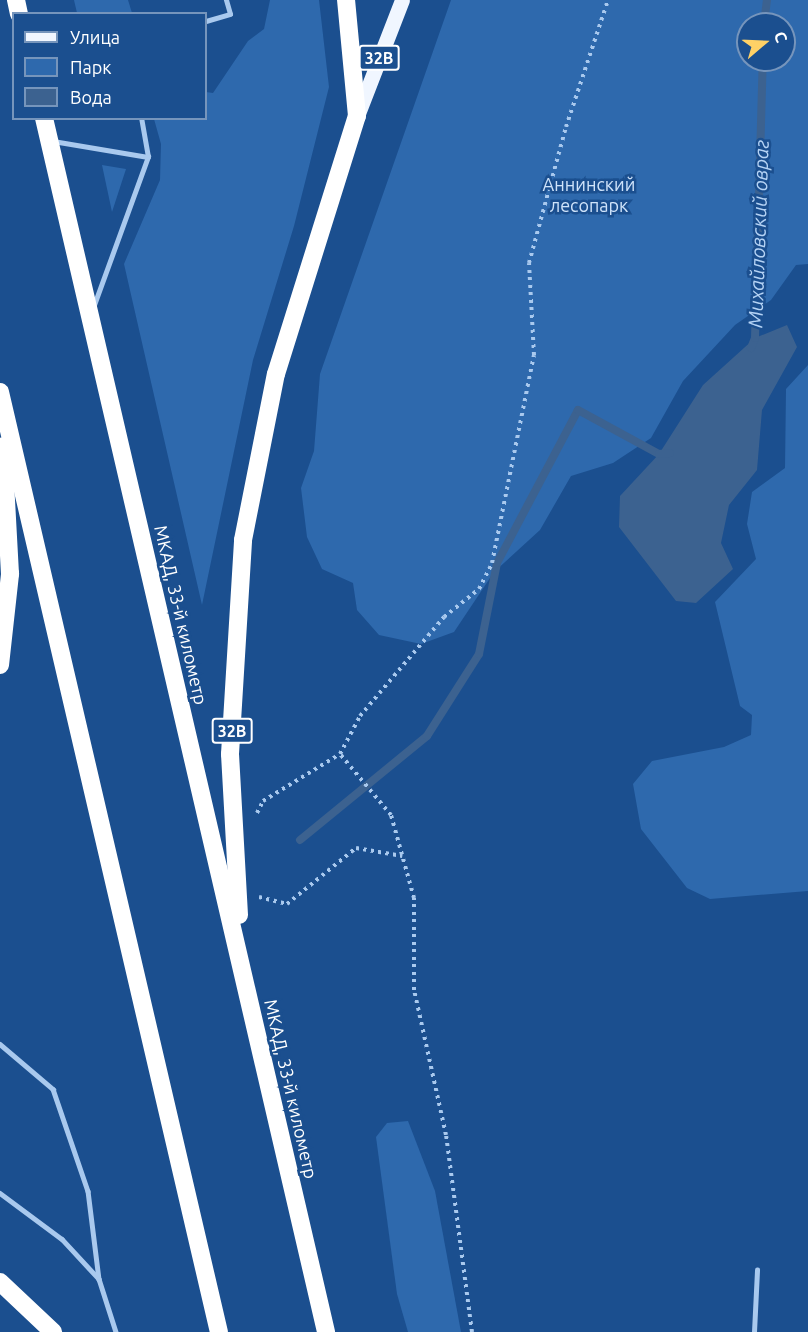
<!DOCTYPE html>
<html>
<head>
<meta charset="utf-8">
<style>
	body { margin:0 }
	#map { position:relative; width:808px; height:1332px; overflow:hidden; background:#1b4f8f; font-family:Ubuntu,sans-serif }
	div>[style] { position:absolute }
	.green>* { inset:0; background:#2e69ad }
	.water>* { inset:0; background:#3c6290 }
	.stream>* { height:8px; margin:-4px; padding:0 4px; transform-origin:4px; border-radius:4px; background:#3c6290 }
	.path>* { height:4px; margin-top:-2px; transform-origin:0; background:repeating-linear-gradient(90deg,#a9c9ee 0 3px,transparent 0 7.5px) }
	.lane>* { height:4.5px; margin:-2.25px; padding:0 2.25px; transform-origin:2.25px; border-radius:2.25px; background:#a9c9ee }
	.primary>* { height:15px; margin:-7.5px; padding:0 7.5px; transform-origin:7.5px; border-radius:7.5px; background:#f0f6ff }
	.highway>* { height:18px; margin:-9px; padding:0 9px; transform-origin:9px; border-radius:9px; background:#fff }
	span { translate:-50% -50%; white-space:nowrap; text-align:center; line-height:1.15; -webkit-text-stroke:5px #1b4f8f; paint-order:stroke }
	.shield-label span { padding:2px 4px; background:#1b4f8f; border:2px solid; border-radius:4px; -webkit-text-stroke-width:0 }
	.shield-label { font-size:16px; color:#fff; font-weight:700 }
	.park-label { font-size:18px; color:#cfe3fa }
	.street-label { font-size:18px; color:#fff }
	.water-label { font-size:20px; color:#b5d3f5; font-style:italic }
	.legend { position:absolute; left:12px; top:12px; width:195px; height:108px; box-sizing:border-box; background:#1b4f8f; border:2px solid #7695bc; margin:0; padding:8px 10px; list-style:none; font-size:18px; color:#fff }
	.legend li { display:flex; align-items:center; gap:12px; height:30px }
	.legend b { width:30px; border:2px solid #7695bc }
	.north { position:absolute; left:736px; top:12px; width:60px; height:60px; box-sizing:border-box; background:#1b4f8f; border:2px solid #7695bc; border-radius:50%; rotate:71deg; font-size:16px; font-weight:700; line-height:24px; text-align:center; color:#fff }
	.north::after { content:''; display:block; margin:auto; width:21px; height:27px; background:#ffd166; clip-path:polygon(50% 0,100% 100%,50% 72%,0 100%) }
</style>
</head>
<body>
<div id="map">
	<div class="green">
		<i style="clip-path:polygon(74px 0,128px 0,132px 13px,77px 13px)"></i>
		<i style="clip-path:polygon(270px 0,319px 0,329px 87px,294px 226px,253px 360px,202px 605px,124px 264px,160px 180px,161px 144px,154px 119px,206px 118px,206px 92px,213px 93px,248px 41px,264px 29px)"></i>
		<i style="clip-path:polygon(evenodd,451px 0,808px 0,808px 264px,796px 265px,771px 300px,735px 325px,683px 381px,651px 438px,613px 463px,571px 476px,540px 530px,494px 572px,454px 632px,421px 644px,379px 635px,357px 610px,353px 583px,322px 569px,307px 537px,301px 488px,314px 451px,320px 374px,451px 0,748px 24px,784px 24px,784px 60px,748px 60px,748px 24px)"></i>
		<i style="clip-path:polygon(102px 165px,126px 169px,112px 212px)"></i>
		<i style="clip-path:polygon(808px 365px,808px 891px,710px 899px,687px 888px,641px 829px,633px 784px,652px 761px,724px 747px,751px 735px,752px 715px,740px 706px,715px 602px,756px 559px,747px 524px,752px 492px,785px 468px,786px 389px)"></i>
		<i style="clip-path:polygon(408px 1121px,435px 1191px,461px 1332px,408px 1332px,397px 1294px,376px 1137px,387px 1123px)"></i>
	</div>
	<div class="water">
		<i style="clip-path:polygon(787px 325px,797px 347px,762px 410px,757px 470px,729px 505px,721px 543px,733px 569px,696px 603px,676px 601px,619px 527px,620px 496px,659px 454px,703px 385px,755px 338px)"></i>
	</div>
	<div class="stream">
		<i style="left:764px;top:24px;width:24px;rotate:-83deg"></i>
		<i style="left:751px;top:348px;width:11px;rotate:-68deg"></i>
		<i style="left:755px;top:338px;width:278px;rotate:-88.4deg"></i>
		<i style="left:300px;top:840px;width:164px;rotate:-39.3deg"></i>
		<i style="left:427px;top:736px;width:97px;rotate:-57.6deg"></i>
		<i style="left:479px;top:654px;width:93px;rotate:-78.8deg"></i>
		<i style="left:497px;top:563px;width:173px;rotate:-62.1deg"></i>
		<i style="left:578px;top:410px;width:92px;rotate:28.5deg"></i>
		<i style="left:659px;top:454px;width:11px;rotate:-5deg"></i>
	</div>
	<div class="path">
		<i style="left:257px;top:813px;width:13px;rotate:-63deg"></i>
		<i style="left:263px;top:801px;width:90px;rotate:-31.4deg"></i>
		<i style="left:259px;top:897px;width:29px;rotate:14deg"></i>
		<i style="left:287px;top:904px;width:89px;rotate:-39.1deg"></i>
		<i style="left:356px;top:848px;width:47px;rotate:9.9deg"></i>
		<i style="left:472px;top:1332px;width:199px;rotate:-97.5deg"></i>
		<i style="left:446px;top:1135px;width:148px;rotate:-102.4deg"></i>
		<i style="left:414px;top:990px;width:92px;rotate:-90deg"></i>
		<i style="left:414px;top:898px;width:86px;rotate:-105.5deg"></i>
		<i style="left:391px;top:815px;width:80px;rotate:-129.9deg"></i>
		<i style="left:340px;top:754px;width:43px;rotate:-62.2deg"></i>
		<i style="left:360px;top:716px;width:130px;rotate:-49.7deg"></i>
		<i style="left:444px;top:617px;width:45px;rotate:-38.7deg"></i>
		<i style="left:479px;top:589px;width:29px;rotate:-63deg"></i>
		<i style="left:492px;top:563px;width:212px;rotate:-78.6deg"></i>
		<i style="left:534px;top:355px;width:92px;rotate:-93.1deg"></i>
		<i style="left:529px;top:263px;width:141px;rotate:-74.8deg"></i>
		<i style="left:566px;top:127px;width:134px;rotate:-71.7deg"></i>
	</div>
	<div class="lane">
		<i style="left:206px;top:21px;width:25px;rotate:-16deg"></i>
		<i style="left:230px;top:14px;width:15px;rotate:-106deg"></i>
		<i style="left:53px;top:141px;width:96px;rotate:9.6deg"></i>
		<i style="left:94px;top:305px;width:158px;rotate:-70deg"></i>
		<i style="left:148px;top:157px;width:40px;rotate:-100deg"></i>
		<i style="left:0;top:1044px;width:70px;rotate:40.3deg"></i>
		<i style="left:53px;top:1089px;width:108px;rotate:71.1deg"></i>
		<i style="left:88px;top:1191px;width:89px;rotate:82.9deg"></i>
		<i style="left:99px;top:1279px;width:56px;rotate:72.2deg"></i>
		<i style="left:0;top:1193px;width:77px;rotate:36.6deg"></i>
		<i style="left:62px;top:1239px;width:54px;rotate:47.2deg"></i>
		<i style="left:754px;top:1332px;width:62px;rotate:-87.2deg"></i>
	</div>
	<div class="primary">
		<i style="left:357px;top:116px;width:124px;rotate:-68.8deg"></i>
	</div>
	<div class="highway">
		<i style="left:16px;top:0;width:14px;rotate:78deg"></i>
		<i style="left:44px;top:118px;width:1246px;rotate:76.92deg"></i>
		<i style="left:0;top:392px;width:965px;rotate:76.89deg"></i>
		<i style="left:0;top:665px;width:92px;rotate:-83.7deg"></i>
		<i style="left:10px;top:574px;width:128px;rotate:-93.1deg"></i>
		<i style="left:239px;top:915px;width:161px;rotate:-93.2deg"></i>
		<i style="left:230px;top:754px;width:214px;rotate:-86.5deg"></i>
		<i style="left:243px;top:540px;width:169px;rotate:-78.8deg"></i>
		<i style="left:276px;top:374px;width:270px;rotate:-72.6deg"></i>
		<i style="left:357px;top:116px;width:117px;rotate:-95.4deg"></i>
		<i style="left:0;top:1282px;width:73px;rotate:43.3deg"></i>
	</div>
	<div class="shield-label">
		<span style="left:379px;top:58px">32B</span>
		<span style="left:232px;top:731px">32B</span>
	</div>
	<div class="park-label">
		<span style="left:589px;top:195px">Аннинский<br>лесопарк</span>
	</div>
	<div class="street-label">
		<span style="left:181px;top:615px;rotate:77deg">МКАД, 33-й километр</span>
		<span style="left:291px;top:1089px;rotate:77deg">МКАД, 33-й километр</span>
	</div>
	<div class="water-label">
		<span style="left:758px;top:234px;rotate:-88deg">Михайловский овраг</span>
	</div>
	<ul class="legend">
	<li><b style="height:8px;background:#f0f6ff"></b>Улица</li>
	<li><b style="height:16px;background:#2e69ad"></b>Парк</li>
	<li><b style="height:16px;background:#3c6290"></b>Вода</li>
	</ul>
	<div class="north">С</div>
</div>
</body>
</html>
